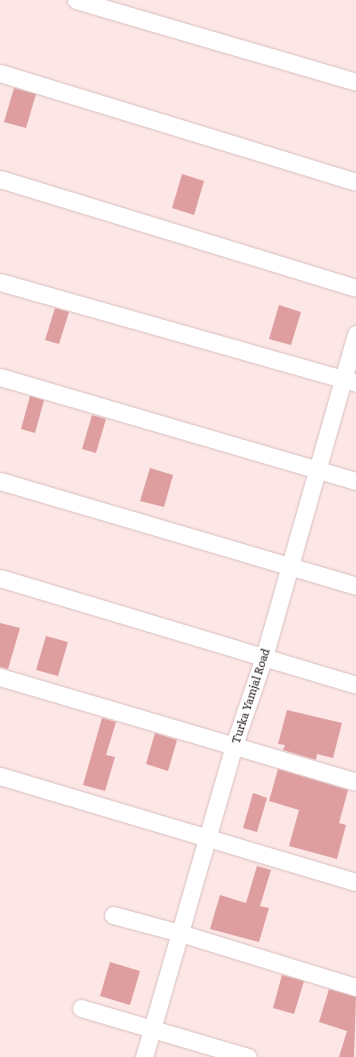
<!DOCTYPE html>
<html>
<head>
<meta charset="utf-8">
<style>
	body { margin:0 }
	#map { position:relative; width:356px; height:1057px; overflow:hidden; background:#fce6e6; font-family:Literata,serif }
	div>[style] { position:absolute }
	.building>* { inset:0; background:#de9e9f }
	.roads { filter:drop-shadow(0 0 1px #d8bdbd) drop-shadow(0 0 1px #d8bdbd) }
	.street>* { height:17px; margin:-8.5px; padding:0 8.5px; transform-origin:8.5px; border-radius:8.5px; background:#fff }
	span { translate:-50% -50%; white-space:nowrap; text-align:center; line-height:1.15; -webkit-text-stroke:3px #fff; paint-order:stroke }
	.street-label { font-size:11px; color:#1b1112 }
</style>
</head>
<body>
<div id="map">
	<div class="building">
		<i style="clip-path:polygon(14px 88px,36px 94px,26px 128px,4px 122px)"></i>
		<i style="clip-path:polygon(182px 174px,204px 181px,194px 215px,172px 208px)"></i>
		<i style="clip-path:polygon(279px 305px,301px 312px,291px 345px,269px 339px)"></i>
		<i style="clip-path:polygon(55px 308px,69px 312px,59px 344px,45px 340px)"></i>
		<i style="clip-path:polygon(30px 396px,44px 400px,35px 433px,21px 429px)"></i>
		<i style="clip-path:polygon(92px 415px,106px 419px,96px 453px,82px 449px)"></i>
		<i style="clip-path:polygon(150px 468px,173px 475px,164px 507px,140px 501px)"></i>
		<i style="clip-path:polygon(0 623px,20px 628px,8px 669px,0 667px)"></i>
		<i style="clip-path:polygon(46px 636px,68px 642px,58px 676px,36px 670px)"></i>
		<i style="clip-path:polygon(287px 710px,342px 723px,333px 758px,317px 754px,316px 760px,283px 750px,285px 745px,278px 744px)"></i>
		<i style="clip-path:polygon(102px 718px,116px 722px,106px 755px,115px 757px,105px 791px,83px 785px)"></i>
		<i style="clip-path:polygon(155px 733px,177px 740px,168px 771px,146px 764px)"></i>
		<i style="clip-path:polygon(278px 769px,348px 790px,339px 823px,346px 825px,337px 859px,289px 846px,299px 810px,269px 801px)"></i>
		<i style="clip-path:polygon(253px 793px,267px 798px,257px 832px,243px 828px)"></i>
		<i style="clip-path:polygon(257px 866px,271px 870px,260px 906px,269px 908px,259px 942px,210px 929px,220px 895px,246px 903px)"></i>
		<i style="clip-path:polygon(110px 962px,140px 971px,130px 1005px,100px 996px)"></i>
		<i style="clip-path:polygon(282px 975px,304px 981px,294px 1014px,273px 1008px)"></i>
		<i style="clip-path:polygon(329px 989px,356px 997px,354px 1057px,339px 1057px,347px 1031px,319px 1022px)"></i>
	</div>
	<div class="roads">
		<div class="street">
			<i style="left:76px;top:0;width:292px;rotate:16.3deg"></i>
			<i style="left:0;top:73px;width:372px;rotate:17deg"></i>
			<i style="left:0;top:179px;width:372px;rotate:17deg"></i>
			<i style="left:0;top:282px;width:370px;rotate:15.8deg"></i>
			<i style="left:0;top:377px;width:371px;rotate:16.3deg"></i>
			<i style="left:0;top:481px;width:371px;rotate:16.4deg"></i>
			<i style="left:0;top:578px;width:372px;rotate:16.7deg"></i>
			<i style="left:0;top:677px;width:371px;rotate:16.4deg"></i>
			<i style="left:0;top:776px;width:371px;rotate:16.6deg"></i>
			<i style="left:113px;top:915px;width:69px;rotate:15deg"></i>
			<i style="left:180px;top:933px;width:184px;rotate:17.1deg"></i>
			<i style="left:81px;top:1008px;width:174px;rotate:16.4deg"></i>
			<i style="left:144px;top:1057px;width:325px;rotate:-73.9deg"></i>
			<i style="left:234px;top:745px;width:93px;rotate:-71.2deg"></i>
			<i style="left:264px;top:657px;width:336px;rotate:-74.1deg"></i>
		</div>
	</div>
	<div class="street-label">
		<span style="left:250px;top:696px;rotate:-72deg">Turka Yamjal Road</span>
	</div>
</div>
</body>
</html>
